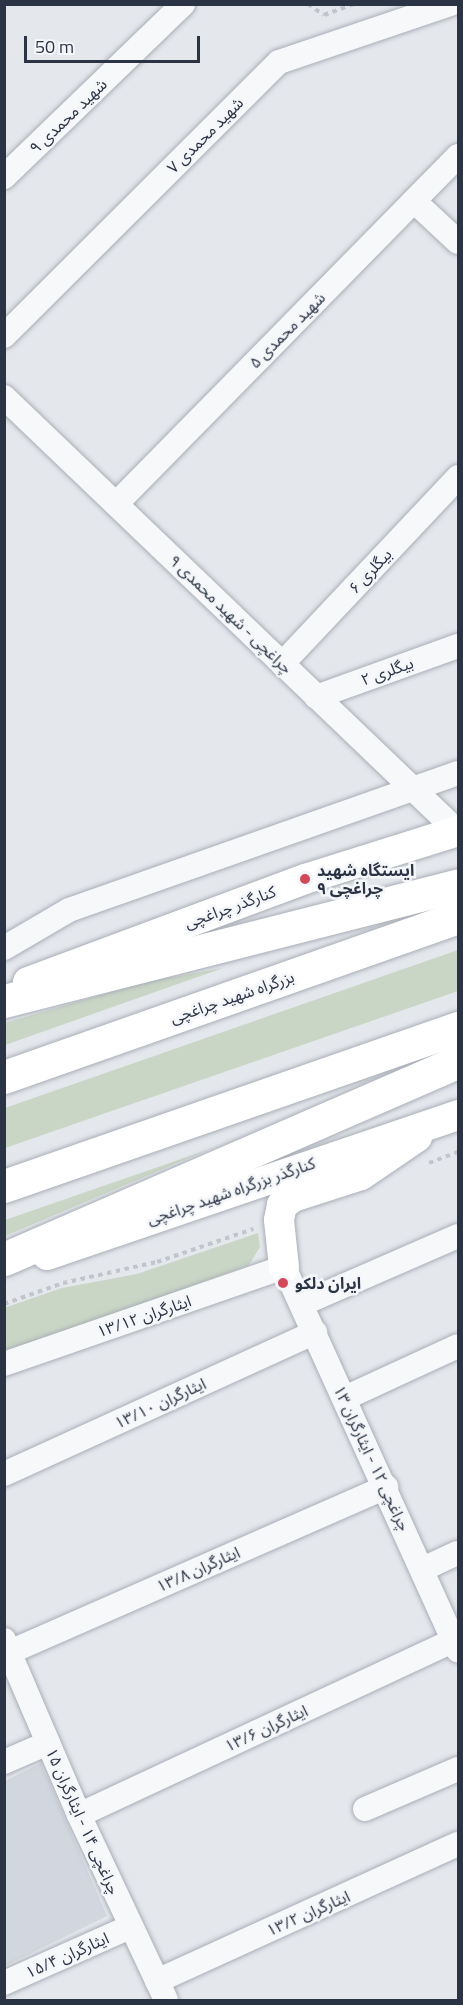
<!DOCTYPE html>
<html>
<head>
<meta charset="utf-8">
<style>
	body { margin:0 }
	#map { position:relative; width:463px; height:2005px; overflow:hidden; background:#e4e7ec; font-family:"Titillium Web","Noto Sans Arabic",sans-serif }
	div>[style] { position:absolute }
	.built>* { inset:0; background:#d2d6de }
	.green>* { inset:0; background:#c9d6c5 }
	.path>* { height:4px; margin-top:-2px; transform-origin:0; background:repeating-linear-gradient(90deg,#c2c5cb 0 4.5px,transparent 0 9px) }
	.roads { filter:drop-shadow(0 0 2px #a9aeb7) drop-shadow(0 0 2px #a9aeb7) }
	.minor>* { height:24px; margin:-12px; padding:0 12px; transform-origin:12px; border-radius:12px; background:#f7f8fa }
	.major>* { height:30px; margin:-15px; padding:0 15px; transform-origin:15px; border-radius:15px; background:#fff }
	.highway>* { height:33px; margin:-16.5px; padding:0 16.5px; transform-origin:16.5px; border-radius:16.5px; background:#fff }
	.dots>* { width:16px; height:16px; translate:-50% -50%; box-sizing:border-box; border:3px solid #f4f6f9; border-radius:50% }
	span { translate:-50% -50%; white-space:nowrap; text-align:center; line-height:1.15; -webkit-text-stroke:5px #f4f6f9; paint-order:stroke }
	.street-label { font-size:16px; color:#2b3445 }
	.poi-label { font-size:16px; color:#2b3445; font-weight:700 }
	.left { translate:0 -50%; text-align:left }
	.frame { position:absolute; inset:0; border:6px solid #2b3445; pointer-events:none }
	.scale { position:absolute; left:24px; top:36px; width:176px; height:27px; box-sizing:border-box; border:3px solid #2b3445; border-top:0; padding-left:8px; font-size:18px; line-height:21px; white-space:nowrap; color:#2b3445; -webkit-text-stroke:4px #f4f6f9; paint-order:stroke }
</style>
</head>
<body>
<div id="map">
	<div class="built">
		<i style="clip-path:polygon(41px 1763px,107px 1916px,5px 1966px,5px 1781px)"></i>
	</div>
	<div class="green">
		<i style="clip-path:polygon(458px 950px,458px 991px,5px 1148px,5px 1108px)"></i>
		<i style="clip-path:polygon(223px 968px,5px 1045px,5px 1023px,145px 982px)"></i>
		<i style="clip-path:polygon(210px 1149px,5px 1236px,5px 1220px)"></i>
		<i style="clip-path:polygon(258px 1233px,260px 1247px,249px 1265px,5px 1355px,4px 1308px,62px 1288px,137px 1274px)"></i>
	</div>
	<div class="path">
		<i style="left:308px;top:4px;width:19px;rotate:35deg"></i>
		<i style="left:324px;top:15px;width:33px;rotate:-20deg"></i>
		<i style="left:429px;top:1163px;width:31px;rotate:-21deg"></i>
		<i style="left:4px;top:1304px;width:63px;rotate:-19.6deg"></i>
		<i style="left:63px;top:1283px;width:96px;rotate:-12.6deg"></i>
		<i style="left:157px;top:1262px;width:102px;rotate:-19deg"></i>
	</div>
	<div class="roads">
		<div class="minor">
			<i style="left:4px;top:177px;width:249px;rotate:-44deg"></i>
			<i style="left:414px;top:201px;width:60px;rotate:43deg"></i>
			<i style="left:4px;top:336px;width:388px;rotate:-44.9deg"></i>
			<i style="left:279px;top:62px;width:181px;rotate:-18.7deg"></i>
			<i style="left:4px;top:397px;width:627px;rotate:43.77deg"></i>
			<i style="left:116px;top:504px;width:488px;rotate:-45.5deg"></i>
			<i style="left:282px;top:664px;width:257px;rotate:-46.7deg"></i>
			<i style="left:316px;top:697px;width:151px;rotate:-19.8deg"></i>
			<i style="left:4px;top:948px;width:75px;rotate:-30.3deg"></i>
			<i style="left:69px;top:910px;width:412px;rotate:-19.4deg"></i>
			<i style="left:302px;top:1304px;width:170px;rotate:-23.6deg"></i>
			<i style="left:4px;top:1364px;width:296px;rotate:-19.1deg"></i>
			<i style="left:284px;top:1267px;width:421px;rotate:65.6deg"></i>
			<i style="left:345px;top:1398px;width:124px;rotate:-24.7deg"></i>
			<i style="left:4px;top:1474px;width:342px;rotate:-24.5deg"></i>
			<i style="left:423px;top:1569px;width:38px;rotate:-25deg"></i>
			<i style="left:4px;top:1640px;width:190px;rotate:66.8deg"></i>
			<i style="left:79px;top:1815px;width:204px;rotate:64.8deg"></i>
			<i style="left:10px;top:1652px;width:411px;rotate:-23.7deg"></i>
			<i style="left:4px;top:1762px;width:48px;rotate:-23.4deg"></i>
			<i style="left:365px;top:1809px;width:101px;rotate:-23.3deg"></i>
			<i style="left:79px;top:1815px;width:414px;rotate:-25deg"></i>
			<i style="left:157px;top:1981px;width:331px;rotate:-24.5deg"></i>
			<i style="left:4px;top:1983px;width:138px;rotate:-24deg"></i>
		</div>
		<div class="major">
			<i style="left:28px;top:982px;width:296px;rotate:-20.4deg"></i>
			<i style="left:305px;top:879px;width:160px;rotate:-17.4deg"></i>
			<i style="left:47px;top:1255px;width:434px;rotate:-18.8deg"></i>
			<i style="left:284px;top:1267px;width:47px;rotate:-96.1deg"></i>
			<i style="left:279px;top:1220px;width:15px;rotate:-79deg"></i>
			<i style="left:282px;top:1205px;width:14px;rotate:-36deg"></i>
			<i style="left:293px;top:1197px;width:71px;rotate:-17.9deg"></i>
			<i style="left:361px;top:1175px;width:68px;rotate:-34.2deg"></i>
		</div>
		<div class="highway">
			<i style="left:4px;top:1001px;width:469px;rotate:-14.3deg"></i>
			<i style="left:4px;top:1077px;width:481px;rotate:-19.4deg"></i>
			<i style="left:4px;top:1186px;width:481px;rotate:-19.2deg"></i>
			<i style="left:4px;top:1259px;width:495px;rotate:-23.5deg"></i>
		</div>
	</div>
	<div class="dots">
		<i style="left:305px;top:879px;background:#d1495b"></i>
		<i style="left:283px;top:1283px;background:#d1495b"></i>
	</div>
	<div class="street-label">
		<span style="left:68px;top:116px;rotate:-44deg">شهید محمدی ۹</span>
		<span style="left:205px;top:135px;rotate:-45deg">شهید محمدی ۷</span>
		<span style="left:287px;top:330px;rotate:-45deg">شهید محمدی ۵</span>
		<span style="left:370px;top:571px;rotate:-47deg">بیگلری ۶</span>
		<span style="left:231px;top:614px;rotate:44deg">۹ چراغچی - شهید محمدی</span>
		<span style="left:387px;top:671px;rotate:-20deg">بیگلری ۲</span>
		<span style="left:230px;top:907px;rotate:-20deg">کنارگذر چراغچی</span>
		<span style="left:232px;top:997px;rotate:-19deg">بزرگراه شهید چراغچی</span>
		<span style="left:231px;top:1191px;rotate:-19deg">کنارگذر بزرگراه شهید چراغچی</span>
		<span style="left:144px;top:1316px;rotate:-19deg">ایثارگران ۱۳/۱۲</span>
		<span style="left:160px;top:1403px;rotate:-25deg">ایثارگران ۱۳/۱۰</span>
		<span style="left:372px;top:1458px;rotate:65deg">چراغچی ۱۲ - ایثارگران ۱۳</span>
		<span style="left:198px;top:1569px;rotate:-24deg">ایثارگران ۱۳/۸</span>
		<span style="left:266px;top:1728px;rotate:-25deg">ایثارگران ۱۳/۶</span>
		<span style="left:83px;top:1821px;rotate:66deg">چراغچی ۱۴ - ایثارگران ۱۵</span>
		<span style="left:308px;top:1913px;rotate:-24deg">ایثارگران ۱۳/۲</span>
		<span style="left:67px;top:1955px;rotate:-24deg">ایثارگران ۱۵/۴</span>
	</div>
	<div class="poi-label">
		<span class="left" style="left:317px;top:879px">ایستگاه شهید<br>چراغچی ۹</span>
		<span class="left" style="left:295px;top:1283px">ایران دلکو</span>
	</div>
	<div class="frame"></div>
	<div class="scale">50 m</div>
</div>
</body>
</html>
